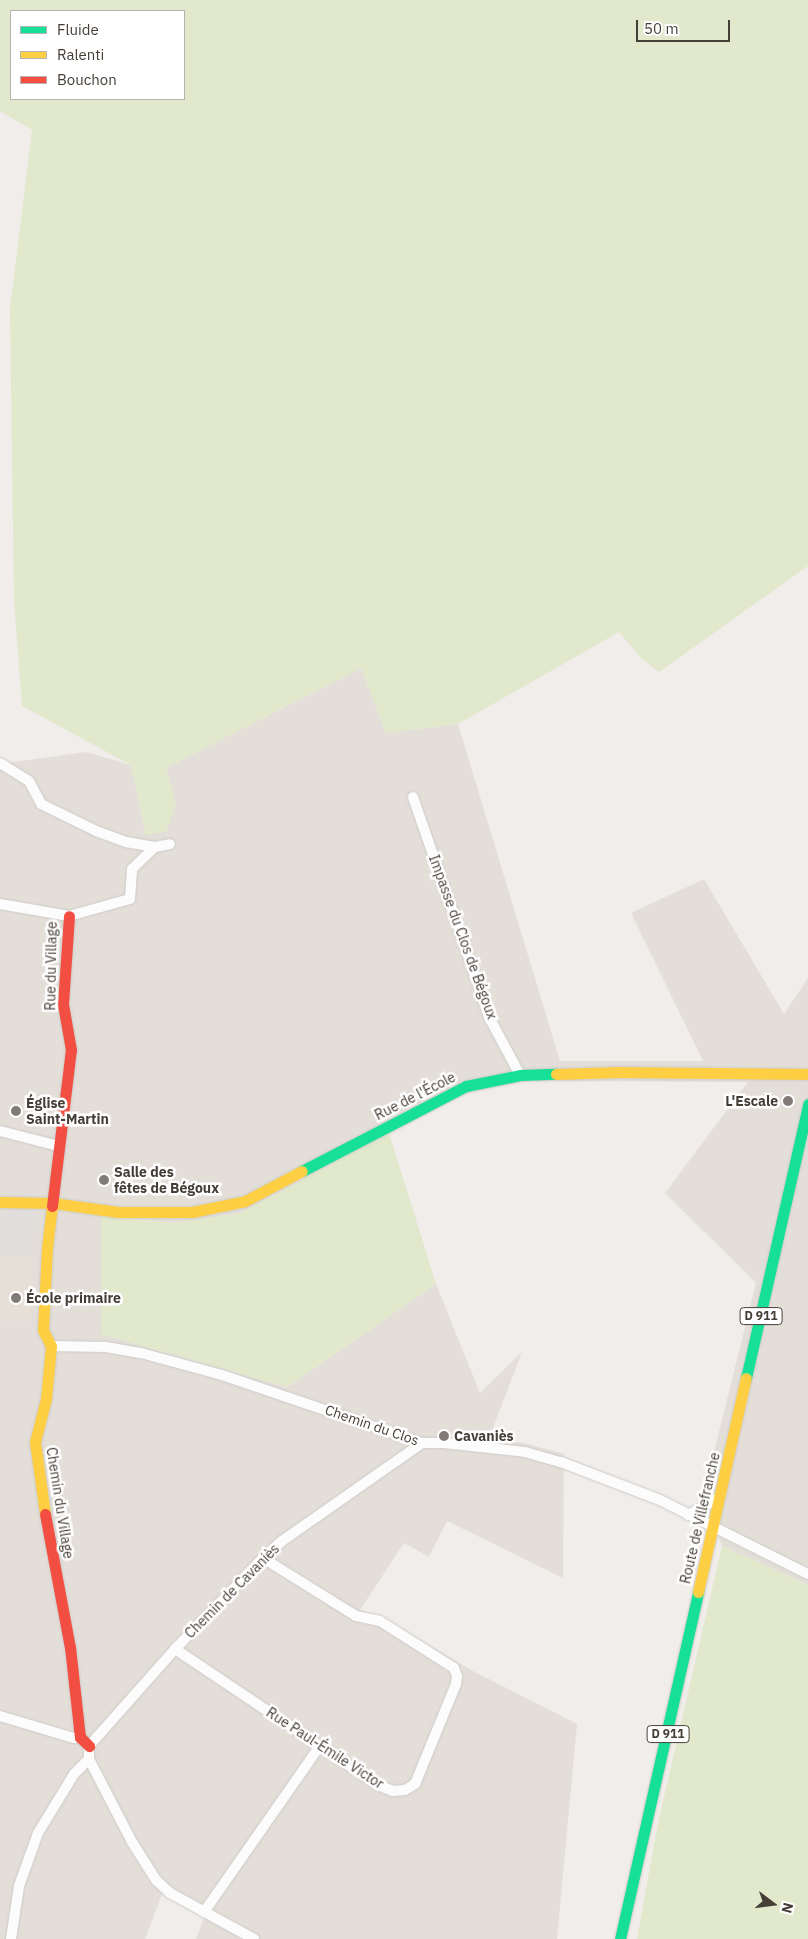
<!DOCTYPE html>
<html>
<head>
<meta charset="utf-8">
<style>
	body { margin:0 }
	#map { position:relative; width:808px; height:1939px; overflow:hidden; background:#f0edea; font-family:"IBM Plex Sans",sans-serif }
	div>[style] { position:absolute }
	.residential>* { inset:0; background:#e3ded8 }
	.education>* { inset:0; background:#e6dfd6 }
	.green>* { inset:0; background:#e1e8cc }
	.parking>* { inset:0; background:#e1dedb }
	.roads { filter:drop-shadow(0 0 1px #cecbc8) drop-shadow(0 0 1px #cecbc8) }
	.street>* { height:10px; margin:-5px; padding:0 5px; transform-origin:5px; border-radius:5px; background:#fdfcfc }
	.fast>* { height:11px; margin:-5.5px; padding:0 5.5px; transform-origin:5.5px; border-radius:5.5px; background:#16e098 }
	.slow>* { height:11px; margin:-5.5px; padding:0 5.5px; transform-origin:5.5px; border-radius:5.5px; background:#ffcf43 }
	.jam>* { height:11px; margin:-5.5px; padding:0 5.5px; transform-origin:5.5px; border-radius:5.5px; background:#f24e42 }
	.dots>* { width:14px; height:14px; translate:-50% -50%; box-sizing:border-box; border:2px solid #fff; border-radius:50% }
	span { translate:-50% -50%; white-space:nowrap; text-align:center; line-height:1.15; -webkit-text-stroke:5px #fff; paint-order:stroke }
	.shield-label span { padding:1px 4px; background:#fff; border:1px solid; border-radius:4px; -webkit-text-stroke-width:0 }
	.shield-label { font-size:12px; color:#453e37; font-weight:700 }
	.street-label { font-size:14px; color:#453e37 }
	.poi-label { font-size:14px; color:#453e37; font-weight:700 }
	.right { translate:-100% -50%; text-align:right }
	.left { translate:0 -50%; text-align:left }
	.legend { position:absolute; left:10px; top:10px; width:175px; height:90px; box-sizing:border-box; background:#fff; border:1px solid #b5b2af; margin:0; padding:6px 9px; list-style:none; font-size:15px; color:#453e37 }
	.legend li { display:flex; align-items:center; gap:10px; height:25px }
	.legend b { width:25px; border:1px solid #b5b2af }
	.north { position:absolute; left:748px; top:1879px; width:50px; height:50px; -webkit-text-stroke:4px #fff; paint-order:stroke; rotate:105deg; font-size:14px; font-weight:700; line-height:20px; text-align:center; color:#453e37 }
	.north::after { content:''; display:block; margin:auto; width:18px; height:22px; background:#453e37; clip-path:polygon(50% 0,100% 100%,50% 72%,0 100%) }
	.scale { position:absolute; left:636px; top:20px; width:94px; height:22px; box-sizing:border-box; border:2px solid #453e37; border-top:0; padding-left:6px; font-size:15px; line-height:18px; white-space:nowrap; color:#453e37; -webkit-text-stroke:4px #fff; paint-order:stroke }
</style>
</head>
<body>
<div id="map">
	<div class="residential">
		<i style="clip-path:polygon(361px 668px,386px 733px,458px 724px,560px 1061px,703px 1061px,631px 913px,704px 879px,784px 1014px,808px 978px,808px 1585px,722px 1546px,703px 1496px,756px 1283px,665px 1193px,748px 1082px,529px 1081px,462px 1093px,240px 1213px,174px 1223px,101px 1216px,101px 1334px,287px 1387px,436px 1284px,480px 1393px,522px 1352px,488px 1441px,524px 1443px,564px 1454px,563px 1578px,447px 1521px,429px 1557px,404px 1543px,360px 1610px,383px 1618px,471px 1670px,577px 1724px,557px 1939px,196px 1939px,204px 1918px,162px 1894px,145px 1939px,0 1939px,0 764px,86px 752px,131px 765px,146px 835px,176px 804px,166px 768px)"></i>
	</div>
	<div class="education">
		<i style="clip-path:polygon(0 1259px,31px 1259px,32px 1319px,30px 1321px,0 1321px)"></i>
	</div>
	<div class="green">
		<i style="clip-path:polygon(evenodd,0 0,808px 0,808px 566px,659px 672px,641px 658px,619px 632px,458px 724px,386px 733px,361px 668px,166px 768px,176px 804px,166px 832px,146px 835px,131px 765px,22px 706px,14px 600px,10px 309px,32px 130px,0 111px,0 0,11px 11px,184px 11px,184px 99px,11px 99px,11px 11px)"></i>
		<i style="clip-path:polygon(389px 1133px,436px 1284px,287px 1387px,101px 1334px,101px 1216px,174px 1223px,240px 1213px)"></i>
		<i style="clip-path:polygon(722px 1546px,808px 1585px,808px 1939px,637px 1939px,658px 1823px)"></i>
	</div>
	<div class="parking">
		<i style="clip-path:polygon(0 1207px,38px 1207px,31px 1256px,0 1255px)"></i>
	</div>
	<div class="roads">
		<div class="street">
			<i style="left:0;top:763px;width:34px;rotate:32deg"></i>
			<i style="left:29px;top:781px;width:26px;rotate:62deg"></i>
			<i style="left:41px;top:804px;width:61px;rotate:26.1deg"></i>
			<i style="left:96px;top:831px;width:32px;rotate:20deg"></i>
			<i style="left:126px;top:842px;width:29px;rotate:10deg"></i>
			<i style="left:155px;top:847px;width:15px;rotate:-11deg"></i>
			<i style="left:413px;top:797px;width:233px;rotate:70.9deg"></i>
			<i style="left:489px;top:1017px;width:66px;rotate:61.9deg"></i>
			<i style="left:0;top:904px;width:70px;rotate:9.9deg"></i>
			<i style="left:69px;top:916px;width:63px;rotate:-15.6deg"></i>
			<i style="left:130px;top:899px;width:30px;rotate:-86deg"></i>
			<i style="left:132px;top:869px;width:32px;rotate:-44deg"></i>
			<i style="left:0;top:1131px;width:61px;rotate:14.3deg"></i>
			<i style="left:51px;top:1346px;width:55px;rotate:1deg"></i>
			<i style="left:106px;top:1347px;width:36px;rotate:10deg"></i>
			<i style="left:141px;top:1353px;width:84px;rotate:15.2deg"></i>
			<i style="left:222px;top:1375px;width:211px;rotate:18.8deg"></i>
			<i style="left:422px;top:1443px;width:22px"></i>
			<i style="left:444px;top:1443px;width:81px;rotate:6.3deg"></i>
			<i style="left:525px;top:1452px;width:37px;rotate:16deg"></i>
			<i style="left:561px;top:1462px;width:106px;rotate:21deg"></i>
			<i style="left:660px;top:1500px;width:165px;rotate:26.6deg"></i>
			<i style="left:688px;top:1515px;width:37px;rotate:-29deg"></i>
			<i style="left:175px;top:1649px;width:244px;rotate:33.8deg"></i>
			<i style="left:378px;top:1785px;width:16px;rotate:22deg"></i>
			<i style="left:393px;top:1791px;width:12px;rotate:-5deg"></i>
			<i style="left:405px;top:1790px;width:12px;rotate:-31deg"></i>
			<i style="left:415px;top:1784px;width:108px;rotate:-67.7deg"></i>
			<i style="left:456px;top:1684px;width:8px;rotate:-83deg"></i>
			<i style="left:457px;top:1676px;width:9px;rotate:-111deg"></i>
			<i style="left:454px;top:1668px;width:88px;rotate:-147.6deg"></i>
			<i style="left:380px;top:1621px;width:25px;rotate:-168deg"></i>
			<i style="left:356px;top:1616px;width:110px;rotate:-148.1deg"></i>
			<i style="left:0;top:1716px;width:77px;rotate:16.6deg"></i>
			<i style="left:74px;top:1738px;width:6px;rotate:-9deg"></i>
			<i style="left:204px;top:1912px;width:203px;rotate:-55.1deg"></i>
			<i style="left:11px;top:1939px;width:54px;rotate:-81.4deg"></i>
			<i style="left:19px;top:1886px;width:56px;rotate:-70.3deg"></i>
			<i style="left:38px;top:1833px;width:69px;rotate:-58.6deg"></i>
			<i style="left:74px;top:1774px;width:21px;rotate:-45deg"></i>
			<i style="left:254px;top:1939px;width:96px;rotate:-151.3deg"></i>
			<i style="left:170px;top:1893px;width:19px;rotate:-137deg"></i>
			<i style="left:156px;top:1880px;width:45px;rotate:-122.3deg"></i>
			<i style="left:132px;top:1842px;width:93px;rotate:-117.4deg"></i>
			<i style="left:89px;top:1759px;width:13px;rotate:-90deg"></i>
			<i style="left:89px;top:1746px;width:130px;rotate:-48.4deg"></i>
			<i style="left:175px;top:1649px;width:127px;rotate:-46deg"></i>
			<i style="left:263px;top:1558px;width:25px;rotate:-42deg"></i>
			<i style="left:282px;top:1541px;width:171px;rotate:-35deg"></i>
		</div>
		<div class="fast">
			<i style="left:302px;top:1171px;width:185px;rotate:-27.4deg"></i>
			<i style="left:466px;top:1086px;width:55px;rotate:-11.5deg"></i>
			<i style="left:520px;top:1075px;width:36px;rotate:-2deg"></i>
			<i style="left:746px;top:1378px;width:281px;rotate:-77.2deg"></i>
			<i style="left:620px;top:1939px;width:356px;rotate:-77.3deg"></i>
		</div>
		<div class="slow">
			<i style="left:556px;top:1074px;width:63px;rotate:-1.8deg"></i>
			<i style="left:619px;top:1072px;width:189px;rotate:0.6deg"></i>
			<i style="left:0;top:1202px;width:53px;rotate:1.1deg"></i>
			<i style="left:53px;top:1203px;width:66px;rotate:7.9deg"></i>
			<i style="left:118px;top:1212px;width:74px"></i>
			<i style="left:192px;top:1212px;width:54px;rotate:-11.7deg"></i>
			<i style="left:245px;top:1201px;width:64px;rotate:-27.8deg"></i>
			<i style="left:45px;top:1514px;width:73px;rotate:-97.9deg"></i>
			<i style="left:35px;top:1442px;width:44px;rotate:-75.7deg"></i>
			<i style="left:46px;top:1399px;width:53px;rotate:-84.6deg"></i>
			<i style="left:51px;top:1346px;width:18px;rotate:-117deg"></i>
			<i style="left:43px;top:1330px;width:82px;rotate:-87.2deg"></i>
			<i style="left:47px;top:1248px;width:42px;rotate:-83.2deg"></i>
			<i style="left:698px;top:1592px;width:219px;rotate:-77.4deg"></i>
		</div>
		<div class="jam">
			<i style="left:52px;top:1206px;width:157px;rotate:-83.1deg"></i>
			<i style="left:71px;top:1050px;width:47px;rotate:-99.9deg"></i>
			<i style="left:63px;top:1004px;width:88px;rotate:-86.1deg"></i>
			<i style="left:45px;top:1514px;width:135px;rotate:79.4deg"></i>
			<i style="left:70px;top:1647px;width:91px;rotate:83.7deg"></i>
			<i style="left:80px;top:1737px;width:13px;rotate:45deg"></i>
		</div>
	</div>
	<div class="dots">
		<i style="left:788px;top:1101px;background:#817b76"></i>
		<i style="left:16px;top:1111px;background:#817b76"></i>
		<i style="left:104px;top:1180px;background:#817b76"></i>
		<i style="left:16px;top:1298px;background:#817b76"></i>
		<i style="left:444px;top:1436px;background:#817b76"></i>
	</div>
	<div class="shield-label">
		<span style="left:761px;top:1316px">D 911</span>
		<span style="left:668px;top:1734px">D 911</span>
	</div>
	<div class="street-label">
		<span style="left:463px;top:937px;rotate:70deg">Impasse du Clos de Bégoux</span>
		<span style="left:51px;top:966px;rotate:-89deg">Rue du Village</span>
		<span style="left:415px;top:1096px;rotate:-27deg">Rue de l'École</span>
		<span style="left:372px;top:1425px;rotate:19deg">Chemin du Clos</span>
		<span style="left:60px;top:1503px;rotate:81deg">Chemin du Village</span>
		<span style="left:700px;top:1518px;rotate:-77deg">Route de Villefranche</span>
		<span style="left:232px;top:1591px;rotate:-45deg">Chemin de Cavaniès</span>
		<span style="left:325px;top:1748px;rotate:33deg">Rue Paul-Émile Victor</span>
	</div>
	<div class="poi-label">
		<span class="right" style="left:778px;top:1101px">L'Escale</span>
		<span class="left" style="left:26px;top:1111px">Église<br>Saint-Martin</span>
		<span class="left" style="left:114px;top:1180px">Salle des<br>fêtes de Bégoux</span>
		<span class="left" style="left:26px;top:1298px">École primaire</span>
		<span class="left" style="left:454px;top:1436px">Cavaniès</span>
	</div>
	<ul class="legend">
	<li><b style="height:6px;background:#16e098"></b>Fluide</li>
	<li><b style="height:6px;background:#ffcf43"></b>Ralenti</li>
	<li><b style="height:6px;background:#f24e42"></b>Bouchon</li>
	</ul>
	<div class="north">N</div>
	<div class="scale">50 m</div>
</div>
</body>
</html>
